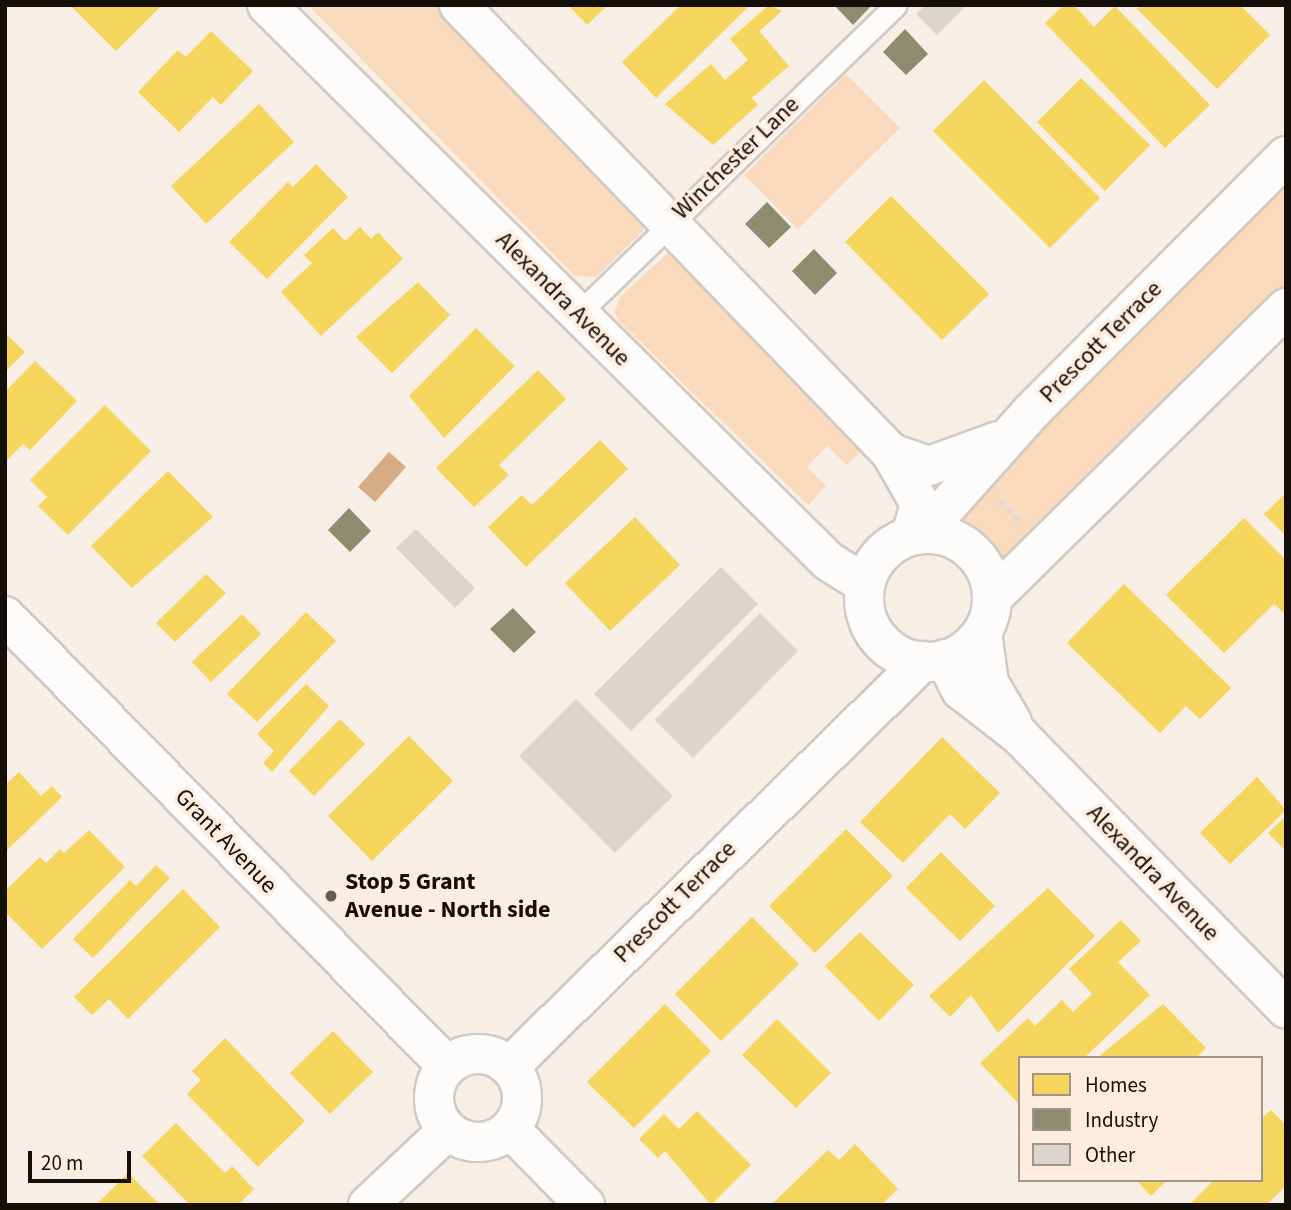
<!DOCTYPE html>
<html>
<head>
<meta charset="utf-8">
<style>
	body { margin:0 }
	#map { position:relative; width:1291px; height:1210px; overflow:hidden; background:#f7eee5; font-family:"Source Sans 3",sans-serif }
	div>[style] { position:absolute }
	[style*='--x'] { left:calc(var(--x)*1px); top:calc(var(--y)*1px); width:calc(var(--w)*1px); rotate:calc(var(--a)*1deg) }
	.green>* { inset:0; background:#f9dabc }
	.water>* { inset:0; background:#d5ac83 }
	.homes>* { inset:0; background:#f6d55c }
	.industry>* { inset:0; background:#8c8c6e }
	.building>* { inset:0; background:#dcd4ce }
	.path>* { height:4.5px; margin-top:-2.25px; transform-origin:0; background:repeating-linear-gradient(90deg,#dddad7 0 7px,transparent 0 10.5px) }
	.roads { filter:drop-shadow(2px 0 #d1cac3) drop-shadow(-2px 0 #d1cac3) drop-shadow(0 2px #d1cac3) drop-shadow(0 -2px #d1cac3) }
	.lane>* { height:21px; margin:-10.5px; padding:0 10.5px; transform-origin:10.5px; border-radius:10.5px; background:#fefcfb }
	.street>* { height:38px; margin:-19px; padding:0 19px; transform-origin:19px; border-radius:19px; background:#fefcfb }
	.street>.ring { margin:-19px; padding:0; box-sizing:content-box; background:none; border:38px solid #fefcfb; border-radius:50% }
	.dots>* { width:19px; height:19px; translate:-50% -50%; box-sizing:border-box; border:4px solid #feedde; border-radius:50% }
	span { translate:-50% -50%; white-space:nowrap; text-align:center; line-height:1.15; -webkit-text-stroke:7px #feedde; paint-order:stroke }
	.street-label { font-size:24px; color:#150f0a }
	.poi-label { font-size:24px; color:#150f0a; font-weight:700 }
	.left { translate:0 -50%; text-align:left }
	.frame { position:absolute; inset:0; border:7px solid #150f0a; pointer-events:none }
	.legend { position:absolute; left:1018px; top:1056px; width:245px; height:126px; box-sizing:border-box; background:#feedde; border:2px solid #a19489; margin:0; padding:9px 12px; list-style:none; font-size:21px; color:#150f0a }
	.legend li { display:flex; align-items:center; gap:14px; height:35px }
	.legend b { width:35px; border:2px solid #a19489 }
	.scale { position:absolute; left:28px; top:1151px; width:103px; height:32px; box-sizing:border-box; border:4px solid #150f0a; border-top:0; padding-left:9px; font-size:21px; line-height:24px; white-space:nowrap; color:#150f0a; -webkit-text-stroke:5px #feedde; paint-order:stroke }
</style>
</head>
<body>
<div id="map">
	<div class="green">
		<i style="clip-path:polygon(308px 5px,439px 5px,641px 210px,643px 231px,596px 277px,575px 276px)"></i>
		<i style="clip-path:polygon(846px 74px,900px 128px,798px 229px,744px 175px)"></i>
		<i style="clip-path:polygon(1286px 172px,1286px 286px,1007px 566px,991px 539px,959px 517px,958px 504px)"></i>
		<i style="clip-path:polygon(670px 251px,870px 442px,847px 465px,827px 446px,807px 467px,826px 486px,808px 505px,619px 321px,614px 312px,621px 296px)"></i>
	</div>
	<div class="water">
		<i style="clip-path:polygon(389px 452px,406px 467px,375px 502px,358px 487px)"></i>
	</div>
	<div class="homes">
		<i style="clip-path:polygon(70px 5px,162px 5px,116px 51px)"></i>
		<i style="clip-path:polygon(568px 5px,608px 5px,587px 25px)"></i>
		<i style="clip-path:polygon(681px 5px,750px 5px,656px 98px,622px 62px)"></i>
		<i style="clip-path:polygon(769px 5px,782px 11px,759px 31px,789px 66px,752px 98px,758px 105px,713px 145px,665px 104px,711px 64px,725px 80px,748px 60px,730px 39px)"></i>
		<i style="clip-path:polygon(1064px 5px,1074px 5px,1094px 27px,1115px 6px,1210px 105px,1165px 148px,1045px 23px)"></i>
		<i style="clip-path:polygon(1141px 5px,1240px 5px,1270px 35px,1217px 89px,1137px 9px)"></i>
		<i style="clip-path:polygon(211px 31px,253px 71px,221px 105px,213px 97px,179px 132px,138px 92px,178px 50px,186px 57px)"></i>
		<i style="clip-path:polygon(1081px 78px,1150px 145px,1105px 191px,1037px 122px)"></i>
		<i style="clip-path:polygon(984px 80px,1100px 198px,1050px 248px,933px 131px)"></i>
		<i style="clip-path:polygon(259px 104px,294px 142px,206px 224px,171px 186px)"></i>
		<i style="clip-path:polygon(316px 164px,348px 197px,267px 279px,229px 242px,288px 182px,293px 187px)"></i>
		<i style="clip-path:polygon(891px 196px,989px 294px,942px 340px,845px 242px)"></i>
		<i style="clip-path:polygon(360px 227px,371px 239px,378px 232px,403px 259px,321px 336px,281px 292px,312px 263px,304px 255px,333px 228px,345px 241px)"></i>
		<i style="clip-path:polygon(418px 282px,450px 315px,392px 373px,356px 337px)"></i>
		<i style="clip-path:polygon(476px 328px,515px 366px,444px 438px,409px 396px)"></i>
		<i style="clip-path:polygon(5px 333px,25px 352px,5px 372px)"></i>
		<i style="clip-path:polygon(35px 361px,77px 401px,30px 450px,23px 444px,7px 460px,5px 392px)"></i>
		<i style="clip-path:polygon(538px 370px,566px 399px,499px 465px,509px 475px,474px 507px,436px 468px)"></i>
		<i style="clip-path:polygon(105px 405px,151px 451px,68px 535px,38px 506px,47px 497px,30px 480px)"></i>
		<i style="clip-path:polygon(600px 440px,628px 469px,526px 567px,488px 527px,522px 495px,532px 505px)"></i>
		<i style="clip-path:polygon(168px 471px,213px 517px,132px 588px,91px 546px)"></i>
		<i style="clip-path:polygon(1286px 493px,1286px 536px,1264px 514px)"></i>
		<i style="clip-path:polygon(635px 517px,680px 565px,610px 631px,565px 583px)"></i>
		<i style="clip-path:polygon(1244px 518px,1286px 560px,1286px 615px,1274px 604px,1224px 653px,1166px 595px)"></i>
		<i style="clip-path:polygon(206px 574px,226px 593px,175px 642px,156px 623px)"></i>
		<i style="clip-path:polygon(1124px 584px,1231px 688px,1200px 719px,1186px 706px,1160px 733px,1067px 643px)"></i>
		<i style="clip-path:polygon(306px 612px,336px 641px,257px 722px,227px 694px)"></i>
		<i style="clip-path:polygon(242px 614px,261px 634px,211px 682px,192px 662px)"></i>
		<i style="clip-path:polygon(306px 684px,329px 706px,272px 772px,263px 763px,274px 751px,257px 734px)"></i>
		<i style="clip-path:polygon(340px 719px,365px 744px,314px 796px,289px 771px)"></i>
		<i style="clip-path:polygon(409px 736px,453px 781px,372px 861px,328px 816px)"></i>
		<i style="clip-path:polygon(942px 737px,1000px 793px,965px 829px,950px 814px,903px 863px,860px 822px)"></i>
		<i style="clip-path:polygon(19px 772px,41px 796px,52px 786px,62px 797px,5px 852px,5px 785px)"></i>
		<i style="clip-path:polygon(1257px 777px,1286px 810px,1230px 864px,1200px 833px)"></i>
		<i style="clip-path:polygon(1286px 816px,1286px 851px,1268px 833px)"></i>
		<i style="clip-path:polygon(846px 829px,893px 876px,815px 953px,769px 906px)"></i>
		<i style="clip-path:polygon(89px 830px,125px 867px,42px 949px,5px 912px,5px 891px,40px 857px,46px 863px,60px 849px,64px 853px)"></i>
		<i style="clip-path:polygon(941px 852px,995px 906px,960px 941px,906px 888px)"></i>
		<i style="clip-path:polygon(156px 865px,170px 878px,93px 958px,73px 939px,130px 880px,136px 886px)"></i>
		<i style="clip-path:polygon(1048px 888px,1095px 936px,998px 1033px,971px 995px,950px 1017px,929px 996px)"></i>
		<i style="clip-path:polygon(183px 889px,220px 927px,128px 1019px,109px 999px,92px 1015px,74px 997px)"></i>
		<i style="clip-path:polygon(752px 917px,799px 964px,721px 1041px,675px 994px)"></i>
		<i style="clip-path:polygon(1121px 920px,1141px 941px,1118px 962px,1150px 995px,1084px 1058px,1020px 1058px,1020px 1105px,980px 1063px,1028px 1018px,1035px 1026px,1062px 1000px,1073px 1012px,1092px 994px,1069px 969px)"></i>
		<i style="clip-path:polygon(860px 932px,914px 985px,879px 1021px,825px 966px)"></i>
		<i style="clip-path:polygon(665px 1004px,711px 1051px,634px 1128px,587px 1082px)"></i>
		<i style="clip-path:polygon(1163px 1004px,1206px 1048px,1196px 1058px,1097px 1058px)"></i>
		<i style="clip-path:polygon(777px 1019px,831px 1073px,796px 1108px,742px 1055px)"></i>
		<i style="clip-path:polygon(333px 1031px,373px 1072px,330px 1114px,290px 1073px)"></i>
		<i style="clip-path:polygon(225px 1038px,305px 1121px,258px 1167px,187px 1094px,201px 1080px,192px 1071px)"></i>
		<i style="clip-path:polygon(1271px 1110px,1286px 1125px,1286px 1186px,1266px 1205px,1189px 1205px,1214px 1180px,1261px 1180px,1261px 1119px)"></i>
		<i style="clip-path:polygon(697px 1111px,751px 1165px,711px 1205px,665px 1151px,658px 1158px,639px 1139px,664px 1114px,679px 1129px)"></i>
		<i style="clip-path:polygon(176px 1123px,225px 1173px,232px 1166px,254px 1189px,238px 1205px,190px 1205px,142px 1156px)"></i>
		<i style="clip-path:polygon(855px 1144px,898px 1189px,881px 1205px,771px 1205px,828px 1150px,839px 1160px)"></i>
		<i style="clip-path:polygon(128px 1173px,160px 1205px,96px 1205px)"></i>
		<i style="clip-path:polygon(1136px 1180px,1167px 1180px,1151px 1196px)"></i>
	</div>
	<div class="industry">
		<i style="clip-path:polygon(834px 5px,872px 5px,853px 25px)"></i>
		<i style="clip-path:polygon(905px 29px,928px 54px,906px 75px,883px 52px)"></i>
		<i style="clip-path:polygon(767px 202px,791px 227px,769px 248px,745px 224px)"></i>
		<i style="clip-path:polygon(814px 249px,837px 273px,815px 295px,792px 271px)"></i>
		<i style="clip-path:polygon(349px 508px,371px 531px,350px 552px,328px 530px)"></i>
		<i style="clip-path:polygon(513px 608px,536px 632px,514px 653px,490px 629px)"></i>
	</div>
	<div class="building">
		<i style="clip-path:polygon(925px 5px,967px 5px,937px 35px,916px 14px)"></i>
		<i style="clip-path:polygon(416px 529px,475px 588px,455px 608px,396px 548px)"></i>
		<i style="clip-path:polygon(721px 567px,758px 604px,631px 731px,594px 694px)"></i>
		<i style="clip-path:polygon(760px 613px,798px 651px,693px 758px,655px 720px)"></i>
		<i style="clip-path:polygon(576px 699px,673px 796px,615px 853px,519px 756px)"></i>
	</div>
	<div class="path">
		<i style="--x:999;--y:500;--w:30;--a:46"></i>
	</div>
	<div class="roads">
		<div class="lane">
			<i style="--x:578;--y:314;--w:443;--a:-44.2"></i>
		</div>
		<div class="street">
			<i style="--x:267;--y:5;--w:790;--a:44.74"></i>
			<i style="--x:828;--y:561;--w:44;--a:31.9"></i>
			<i style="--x:459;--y:5;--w:622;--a:46.04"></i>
			<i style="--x:891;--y:453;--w:59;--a:60.4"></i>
			<i style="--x:920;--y:504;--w:33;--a:106"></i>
			<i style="--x:891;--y:453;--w:40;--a:18.9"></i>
			<i style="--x:929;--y:466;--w:73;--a:-19.9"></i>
			<i style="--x:922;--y:534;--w:165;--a:-48.2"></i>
			<i style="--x:1032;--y:411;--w:360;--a:-45.1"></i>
			<i class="ring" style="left:864px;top:534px;width:90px;height:90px"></i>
			<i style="--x:992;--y:598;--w:413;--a:-44.6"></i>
			<i style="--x:5;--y:616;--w:631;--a:45.51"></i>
			<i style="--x:982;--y:633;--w:50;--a:82"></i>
			<i style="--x:989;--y:683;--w:45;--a:59.5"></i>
			<i style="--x:945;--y:659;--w:35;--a:63"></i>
			<i style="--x:961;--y:690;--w:75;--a:37.9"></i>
			<i style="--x:1020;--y:736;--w:381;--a:45.7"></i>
			<i class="ring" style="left:434px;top:1054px;width:50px;height:50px"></i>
			<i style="--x:511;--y:1065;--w:577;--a:-44.44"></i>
			<i style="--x:510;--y:1129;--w:107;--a:45.4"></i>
			<i style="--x:368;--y:1205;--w:108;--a:-43.1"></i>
		</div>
	</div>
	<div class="dots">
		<i style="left:331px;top:896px;background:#645d57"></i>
	</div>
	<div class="street-label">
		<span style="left:736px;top:158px;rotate:-44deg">Winchester Lane</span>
		<span style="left:563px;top:299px;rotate:45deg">Alexandra Avenue</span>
		<span style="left:1101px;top:342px;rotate:-45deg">Prescott Terrace</span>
		<span style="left:226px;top:841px;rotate:46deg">Grant Avenue</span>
		<span style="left:1153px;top:873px;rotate:46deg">Alexandra Avenue</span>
		<span style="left:675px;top:902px;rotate:-45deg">Prescott Terrace</span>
	</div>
	<div class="poi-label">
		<span class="left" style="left:345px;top:896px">Stop 5 Grant<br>Avenue - North side</span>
	</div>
	<div class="frame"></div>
	<ul class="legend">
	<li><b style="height:19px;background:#f6d55c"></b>Homes</li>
	<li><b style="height:19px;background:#8c8c6e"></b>Industry</li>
	<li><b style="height:19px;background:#dcd4ce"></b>Other</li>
	</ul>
	<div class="scale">20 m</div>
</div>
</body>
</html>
